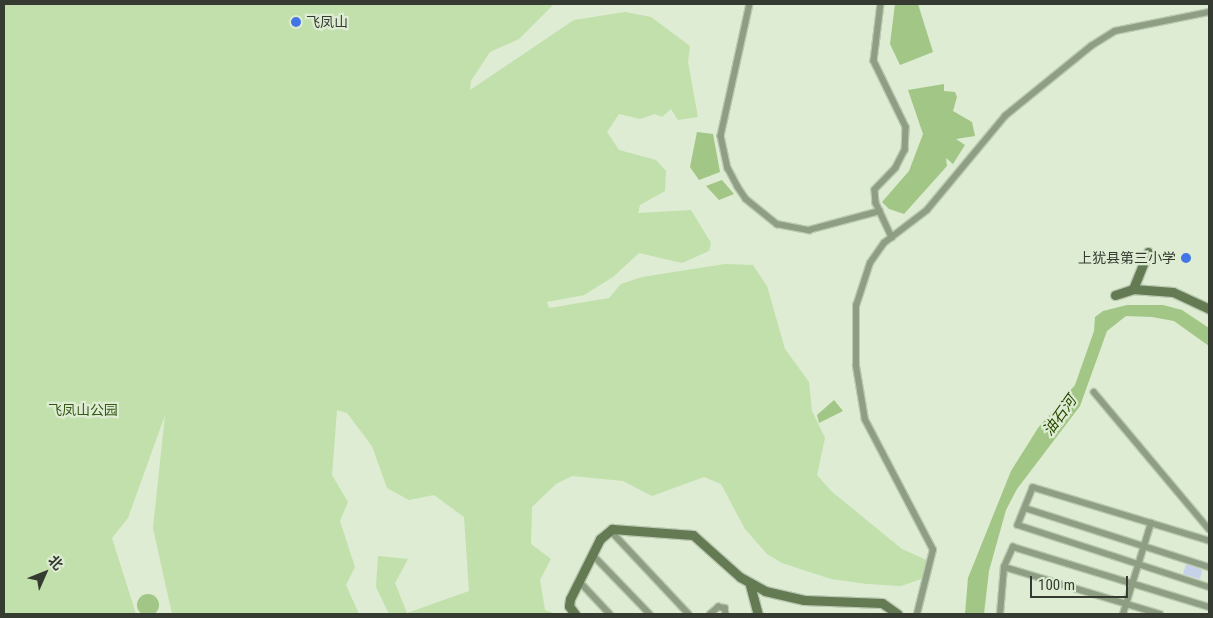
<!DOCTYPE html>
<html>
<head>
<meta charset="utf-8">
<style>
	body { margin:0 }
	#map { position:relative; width:1213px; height:618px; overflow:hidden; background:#ddecd2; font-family:"Roboto Condensed","Noto Sans SC",sans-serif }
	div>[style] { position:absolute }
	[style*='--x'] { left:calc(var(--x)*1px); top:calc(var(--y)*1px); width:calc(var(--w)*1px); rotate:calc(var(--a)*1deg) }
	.green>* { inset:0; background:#c1e0ab }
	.water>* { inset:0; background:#a1c685 }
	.round { border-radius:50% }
	.building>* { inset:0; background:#c5d2ea }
	.roads { filter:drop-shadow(1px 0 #bbc9b2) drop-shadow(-1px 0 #bbc9b2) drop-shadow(0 1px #bbc9b2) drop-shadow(0 -1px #bbc9b2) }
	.street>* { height:5.5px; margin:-2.75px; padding:0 2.75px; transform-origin:2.75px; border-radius:2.75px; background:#8d9e82 }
	.secondary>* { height:9px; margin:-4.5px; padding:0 4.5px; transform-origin:4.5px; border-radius:4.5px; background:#637a52 }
	.dots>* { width:14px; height:14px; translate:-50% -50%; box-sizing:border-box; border:2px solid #ddecd2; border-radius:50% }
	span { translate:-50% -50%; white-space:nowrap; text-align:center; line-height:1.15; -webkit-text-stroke:4.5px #ddecd2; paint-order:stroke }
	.poi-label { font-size:14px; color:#353b31 }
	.left { translate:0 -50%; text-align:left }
	.right { translate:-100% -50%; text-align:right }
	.park-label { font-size:14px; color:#375916 }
	.water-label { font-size:15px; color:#284900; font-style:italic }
	.frame { position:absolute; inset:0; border:5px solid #353b31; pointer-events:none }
	.north { position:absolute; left:20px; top:548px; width:50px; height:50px; -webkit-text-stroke:4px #ddecd2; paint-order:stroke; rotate:46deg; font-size:14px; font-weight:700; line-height:20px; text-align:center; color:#353b31 }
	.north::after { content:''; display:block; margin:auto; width:18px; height:22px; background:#353b31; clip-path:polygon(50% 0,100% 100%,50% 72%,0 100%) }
	.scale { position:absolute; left:1030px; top:576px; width:98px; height:22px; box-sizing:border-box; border:2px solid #353b31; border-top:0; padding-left:6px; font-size:15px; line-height:18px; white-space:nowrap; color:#353b31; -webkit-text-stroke:4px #ddecd2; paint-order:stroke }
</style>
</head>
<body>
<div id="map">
	<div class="green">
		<i style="clip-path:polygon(4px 4px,554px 4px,519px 39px,490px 52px,471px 81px,470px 90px,574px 20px,625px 12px,651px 17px,690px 46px,688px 62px,698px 117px,678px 120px,671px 109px,662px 117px,655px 114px,640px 119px,619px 114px,607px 132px,619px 150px,656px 160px,666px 171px,665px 191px,640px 205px,638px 213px,691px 210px,711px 243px,709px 251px,682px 263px,639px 253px,613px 277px,584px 295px,547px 302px,549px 308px,609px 298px,621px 284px,642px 277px,725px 264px,753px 265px,767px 286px,785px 349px,809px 382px,812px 411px,825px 438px,817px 475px,831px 491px,902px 549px,931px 562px,930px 576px,901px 586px,867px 584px,831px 579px,782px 563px,767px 554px,745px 529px,721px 484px,704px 477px,652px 496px,623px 481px,572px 476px,556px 484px,532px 507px,531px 544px,551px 559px,540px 580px,545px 610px,556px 614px,389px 614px,376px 587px,378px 556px,408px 559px,395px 583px,407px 613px,469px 591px,464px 517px,434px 495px,409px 500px,387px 488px,372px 446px,347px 413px,337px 410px,332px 475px,348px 502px,340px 521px,355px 567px,346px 585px,359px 614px,172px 614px,153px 528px,165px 415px,128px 518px,112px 538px,136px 614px,4px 614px)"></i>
	</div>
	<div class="water">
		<i style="clip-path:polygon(895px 4px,918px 4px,933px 52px,900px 65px,890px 44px)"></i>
		<i style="clip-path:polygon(944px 84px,944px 91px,955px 92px,957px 97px,953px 111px,972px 122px,975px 136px,956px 139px,965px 145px,953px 164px,946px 158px,947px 166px,904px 214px,889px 209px,882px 202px,909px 171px,923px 134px,908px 90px)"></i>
		<i style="clip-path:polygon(697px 132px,713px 134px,720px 172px,699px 180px,690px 167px)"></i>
		<i style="clip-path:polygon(722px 180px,734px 194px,719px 200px,706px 186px)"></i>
		<i style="clip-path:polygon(1127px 305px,1163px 305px,1182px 310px,1209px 328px,1209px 346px,1174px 321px,1152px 317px,1126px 316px,1107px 331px,1080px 406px,1017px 489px,1006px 510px,989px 571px,984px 614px,965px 614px,968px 578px,1011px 471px,1038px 428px,1075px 385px,1094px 331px,1095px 317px,1103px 311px)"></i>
		<i style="clip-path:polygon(834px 400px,843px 411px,819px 423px,817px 415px)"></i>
		<i class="round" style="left:137px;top:594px;width:22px;height:22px"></i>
	</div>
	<div class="building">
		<i style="clip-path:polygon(1186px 564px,1202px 570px,1200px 579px,1183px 574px)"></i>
	</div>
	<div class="roads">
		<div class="street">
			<i style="--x:750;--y:4;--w:135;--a:102.4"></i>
			<i style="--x:721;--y:136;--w:33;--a:78"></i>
			<i style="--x:728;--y:168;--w:21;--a:62"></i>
			<i style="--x:738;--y:187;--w:14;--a:56"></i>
			<i style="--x:746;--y:199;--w:40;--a:39"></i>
			<i style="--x:777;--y:224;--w:33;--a:11"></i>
			<i style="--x:809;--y:230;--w:73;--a:-15"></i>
			<i style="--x:881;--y:4;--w:57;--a:97"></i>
			<i style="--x:874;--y:61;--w:73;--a:64.1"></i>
			<i style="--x:906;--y:127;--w:23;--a:92"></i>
			<i style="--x:905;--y:150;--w:20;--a:117"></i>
			<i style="--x:896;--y:168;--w:30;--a:134"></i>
			<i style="--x:875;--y:190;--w:13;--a:86"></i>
			<i style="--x:876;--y:203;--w:38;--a:65"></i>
			<i style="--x:1094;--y:392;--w:179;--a:50"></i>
			<i style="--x:1025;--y:508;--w:193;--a:17.8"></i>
			<i style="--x:610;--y:530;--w:115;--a:46.8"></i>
			<i style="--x:1209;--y:541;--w:184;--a:-163.2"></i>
			<i style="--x:1033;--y:488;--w:40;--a:112"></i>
			<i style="--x:1018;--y:525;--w:201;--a:18"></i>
			<i style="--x:593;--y:555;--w:82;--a:46"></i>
			<i style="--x:1004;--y:567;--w:163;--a:16.8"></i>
			<i style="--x:580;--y:582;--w:44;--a:46.8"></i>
			<i style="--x:710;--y:614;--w:11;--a:-41"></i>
			<i style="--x:718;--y:607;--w:7;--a:8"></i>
			<i style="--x:725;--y:608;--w:6;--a:81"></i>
			<i style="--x:917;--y:614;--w:66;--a:-76"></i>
			<i style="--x:933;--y:550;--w:147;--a:-117.6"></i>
			<i style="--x:865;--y:420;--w:55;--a:-99.5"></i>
			<i style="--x:856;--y:366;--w:60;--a:-90"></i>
			<i style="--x:856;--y:306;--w:45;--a:-72"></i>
			<i style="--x:870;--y:263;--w:24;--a:-55"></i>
			<i style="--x:884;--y:243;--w:54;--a:-37.5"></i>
			<i style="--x:927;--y:210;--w:122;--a:-50.3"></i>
			<i style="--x:1005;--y:116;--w:111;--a:-39.1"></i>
			<i style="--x:1091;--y:46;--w:28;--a:-32"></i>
			<i style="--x:1115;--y:31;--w:96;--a:-11.4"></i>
			<i style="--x:1000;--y:614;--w:47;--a:-85.1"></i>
			<i style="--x:1004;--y:567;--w:22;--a:-66"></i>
			<i style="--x:1013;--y:547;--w:205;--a:17"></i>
			<i style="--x:1123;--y:614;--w:95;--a:-72.9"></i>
		</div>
		<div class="secondary">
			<i style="--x:1133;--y:289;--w:40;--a:-68"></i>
			<i style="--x:1115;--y:295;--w:19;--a:-18"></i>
			<i style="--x:1133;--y:289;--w:40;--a:4.3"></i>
			<i style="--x:1173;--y:292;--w:40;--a:25"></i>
			<i style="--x:750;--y:585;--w:30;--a:75"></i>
			<i style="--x:575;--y:614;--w:10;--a:-127"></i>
			<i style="--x:569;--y:606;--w:7;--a:-82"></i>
			<i style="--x:570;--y:599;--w:67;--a:-63.4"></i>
			<i style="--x:600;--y:539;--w:16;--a:-40"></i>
			<i style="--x:612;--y:529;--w:81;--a:4.2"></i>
			<i style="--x:693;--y:535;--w:63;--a:41.8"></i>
			<i style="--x:740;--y:577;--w:29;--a:29"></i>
			<i style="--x:765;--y:591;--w:40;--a:13"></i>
			<i style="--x:804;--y:600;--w:78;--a:2.2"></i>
			<i style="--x:882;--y:603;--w:19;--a:35"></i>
		</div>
	</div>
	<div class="dots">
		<i style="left:296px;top:22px;background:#4275e6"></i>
		<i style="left:1186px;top:258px;background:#4275e6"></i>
	</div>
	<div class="poi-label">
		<span class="left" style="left:306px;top:22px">飞凤山</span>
		<span class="right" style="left:1176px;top:258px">上犹县第三小学</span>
	</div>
	<div class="park-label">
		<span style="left:83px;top:410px">飞凤山公园</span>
	</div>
	<div class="water-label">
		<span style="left:1060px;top:416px;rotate:-54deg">油石河</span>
	</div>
	<div class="frame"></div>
	<div class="north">北</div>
	<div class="scale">100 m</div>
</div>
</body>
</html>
